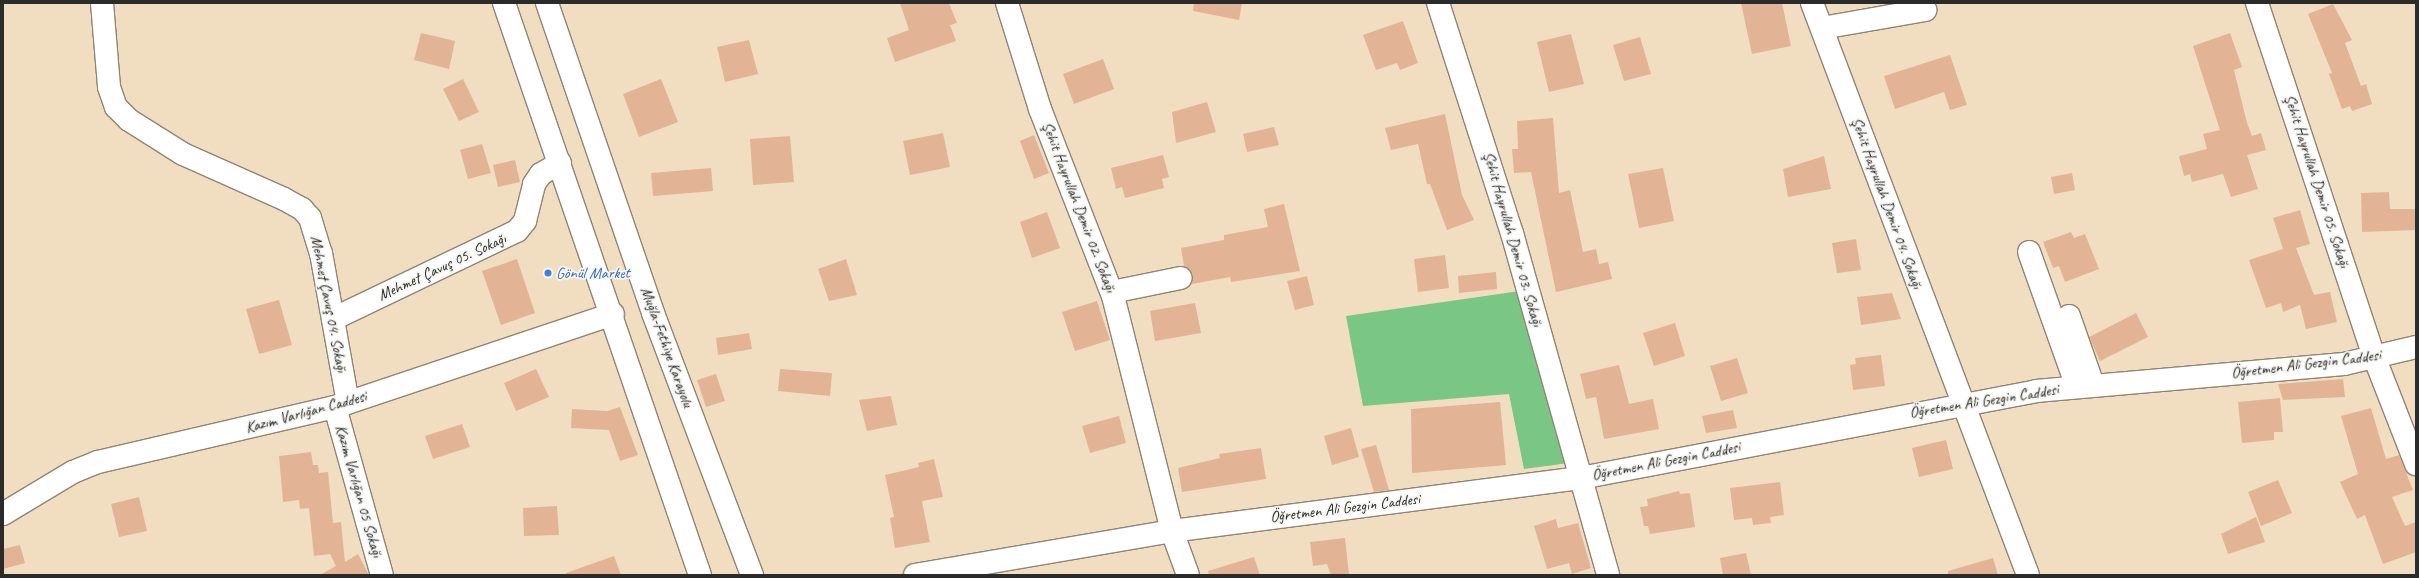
<!DOCTYPE html>
<html>
<head>
<meta charset="utf-8">
<style>
	body { margin:0 }
	#map { position:relative; width:2419px; height:578px; overflow:hidden; background:#f1dec0; font-family:Caveat,sans-serif }
	div>[style] { position:absolute }
	[style*='--x'] { left:calc(var(--x)*1px); top:calc(var(--y)*1px); width:calc(var(--w)*1px); rotate:calc(var(--a)*1deg) }
	.green>* { inset:0; background:#7ac685 }
	.building>* { inset:0; background:#e2b495 }
	.roads { filter:drop-shadow(1px 0 #8e8476) drop-shadow(-1px 0 #8e8476) drop-shadow(0 1px #8e8476) drop-shadow(0 -1px #8e8476) }
	.minor>* { height:22px; margin:-11px; padding:0 11px; transform-origin:11px; border-radius:11px; background:#fff }
	.highway>* { height:22px; margin:-11px; padding:0 11px; transform-origin:11px; border-radius:11px; background:#fff }
	.dots>* { width:11px; height:11px; translate:-50% -50%; box-sizing:border-box; border:2px solid #f6f6f2; border-radius:50% }
	span { translate:-50% -50%; white-space:nowrap; text-align:center; line-height:1.15; -webkit-text-stroke:3.5px #f6f6f2; paint-order:stroke }
	.street-label { font-size:16px; color:#2b2b2b }
	.shop-label { font-size:16px; color:#366cbe }
	.left { translate:0 -50%; text-align:left }
	.frame { position:absolute; inset:0; border:4px solid #2b2b2b; pointer-events:none }
</style>
</head>
<body>
<div id="map">
	<div class="green">
		<i style="clip-path:polygon(1520px 291px,1569px 463px,1524px 469px,1509px 394px,1363px 406px,1346px 316px)"></i>
	</div>
	<div class="building">
		<i style="clip-path:polygon(900px 3px,949px 3px,957px 23px,950px 25px,956px 41px,895px 62px,887px 38px,909px 30px)"></i>
		<i style="clip-path:polygon(1194px 3px,1242px 3px,1239px 20px,1193px 11px)"></i>
		<i style="clip-path:polygon(1741px 3px,1782px 3px,1791px 46px,1752px 54px)"></i>
		<i style="clip-path:polygon(2333px 4px,2352px 40px,2345px 43px,2361px 86px,2366px 84px,2372px 104px,2352px 111px,2350px 106px,2342px 109px,2329px 74px,2332px 73px,2308px 14px)"></i>
		<i style="clip-path:polygon(1403px 21px,1418px 63px,1400px 70px,1397px 63px,1376px 70px,1363px 35px)"></i>
		<i style="clip-path:polygon(421px 33px,455px 41px,449px 69px,414px 60px)"></i>
		<i style="clip-path:polygon(2230px 33px,2242px 67px,2234px 70px,2247px 123px,2252px 136px,2261px 133px,2266px 150px,2247px 155px,2258px 189px,2231px 197px,2223px 174px,2192px 182px,2190px 174px,2184px 176px,2179px 156px,2207px 149px,2203px 134px,2220px 130px,2193px 46px)"></i>
		<i style="clip-path:polygon(1571px 34px,1584px 84px,1549px 92px,1537px 42px)"></i>
		<i style="clip-path:polygon(1640px 37px,1651px 74px,1624px 81px,1613px 45px)"></i>
		<i style="clip-path:polygon(749px 40px,758px 74px,725px 82px,717px 47px)"></i>
		<i style="clip-path:polygon(1950px 55px,1967px 105px,1950px 110px,1944px 92px,1895px 109px,1884px 76px)"></i>
		<i style="clip-path:polygon(1103px 59px,1114px 89px,1074px 104px,1063px 74px)"></i>
		<i style="clip-path:polygon(463px 79px,479px 112px,459px 121px,443px 89px)"></i>
		<i style="clip-path:polygon(661px 79px,678px 122px,639px 137px,623px 94px)"></i>
		<i style="clip-path:polygon(1207px 102px,1216px 132px,1176px 143px,1172px 112px)"></i>
		<i style="clip-path:polygon(1445px 114px,1462px 195px,1474px 220px,1447px 230px,1430px 184px,1427px 184px,1418px 144px,1391px 150px,1385px 128px)"></i>
		<i style="clip-path:polygon(1553px 118px,1559px 193px,1570px 190px,1583px 252px,1596px 249px,1599px 264px,1608px 262px,1612px 279px,1556px 292px,1531px 172px,1514px 173px,1512px 149px,1518px 149px,1517px 121px)"></i>
		<i style="clip-path:polygon(1274px 127px,1279px 145px,1247px 152px,1243px 134px)"></i>
		<i style="clip-path:polygon(943px 133px,950px 167px,910px 175px,903px 141px)"></i>
		<i style="clip-path:polygon(1034px 135px,1049px 173px,1034px 179px,1020px 141px)"></i>
		<i style="clip-path:polygon(790px 136px,794px 182px,753px 185px,750px 139px)"></i>
		<i style="clip-path:polygon(482px 144px,491px 173px,468px 179px,460px 150px)"></i>
		<i style="clip-path:polygon(1163px 155px,1169px 177px,1162px 179px,1164px 188px,1125px 198px,1122px 187px,1116px 189px,1111px 168px)"></i>
		<i style="clip-path:polygon(1824px 156px,1831px 189px,1788px 197px,1783px 169px)"></i>
		<i style="clip-path:polygon(515px 160px,520px 182px,498px 187px,493px 165px)"></i>
		<i style="clip-path:polygon(711px 168px,713px 191px,653px 196px,651px 173px)"></i>
		<i style="clip-path:polygon(1663px 168px,1674px 221px,1639px 228px,1628px 174px)"></i>
		<i style="clip-path:polygon(2072px 173px,2075px 190px,2054px 194px,2051px 177px)"></i>
		<i style="clip-path:polygon(2389px 192px,2390px 209px,2416px 209px,2416px 230px,2362px 232px,2361px 193px)"></i>
		<i style="clip-path:polygon(1284px 204px,1300px 271px,1231px 282px,1230px 277px,1192px 284px,1193px 275px,1184px 266px,1181px 248px,1224px 240px,1224px 235px,1268px 227px,1264px 209px)"></i>
		<i style="clip-path:polygon(2300px 210px,2310px 244px,2296px 248px,2314px 295px,2330px 292px,2337px 322px,2306px 329px,2300px 305px,2283px 312px,2281px 303px,2266px 308px,2249px 260px,2283px 249px,2273px 218px)"></i>
		<i style="clip-path:polygon(1047px 212px,1060px 248px,1032px 258px,1020px 222px)"></i>
		<i style="clip-path:polygon(2071px 232px,2074px 238px,2085px 234px,2099px 269px,2065px 282px,2059px 266px,2053px 268px,2043px 242px)"></i>
		<i style="clip-path:polygon(1856px 239px,1861px 270px,1837px 273px,1832px 243px)"></i>
		<i style="clip-path:polygon(1445px 255px,1449px 288px,1418px 292px,1414px 259px)"></i>
		<i style="clip-path:polygon(517px 259px,535px 313px,501px 325px,482px 271px)"></i>
		<i style="clip-path:polygon(846px 259px,857px 295px,829px 301px,818px 269px)"></i>
		<i style="clip-path:polygon(1496px 272px,1497px 289px,1459px 293px,1458px 276px)"></i>
		<i style="clip-path:polygon(1307px 276px,1314px 305px,1295px 310px,1287px 281px)"></i>
		<i style="clip-path:polygon(1892px 293px,1901px 319px,1861px 325px,1857px 297px)"></i>
		<i style="clip-path:polygon(279px 300px,292px 345px,259px 354px,246px 309px)"></i>
		<i style="clip-path:polygon(1097px 301px,1110px 340px,1075px 351px,1062px 312px)"></i>
		<i style="clip-path:polygon(1195px 303px,1201px 333px,1155px 341px,1150px 311px)"></i>
		<i style="clip-path:polygon(2136px 313px,2148px 337px,2100px 361px,2089px 337px)"></i>
		<i style="clip-path:polygon(1675px 323px,1685px 356px,1654px 366px,1643px 333px)"></i>
		<i style="clip-path:polygon(749px 333px,752px 349px,718px 355px,716px 338px)"></i>
		<i style="clip-path:polygon(1881px 355px,1885px 386px,1853px 390px,1850px 365px,1856px 364px,1855px 358px)"></i>
		<i style="clip-path:polygon(1737px 358px,1748px 393px,1721px 401px,1710px 366px)"></i>
		<i style="clip-path:polygon(1619px 365px,1629px 404px,1653px 399px,1659px 429px,1604px 439px,1596px 397px,1586px 399px,1580px 374px)"></i>
		<i style="clip-path:polygon(536px 369px,549px 397px,516px 411px,504px 383px)"></i>
		<i style="clip-path:polygon(780px 369px,832px 373px,830px 396px,778px 391px)"></i>
		<i style="clip-path:polygon(716px 374px,725px 401px,706px 407px,697px 380px)"></i>
		<i style="clip-path:polygon(2343px 379px,2345px 397px,2283px 400px,2278px 384px)"></i>
		<i style="clip-path:polygon(891px 396px,897px 425px,867px 431px,859px 400px)"></i>
		<i style="clip-path:polygon(2280px 398px,2283px 432px,2274px 432px,2274px 440px,2242px 443px,2238px 402px)"></i>
		<i style="clip-path:polygon(1500px 402px,1506px 465px,1412px 473px,1411px 409px)"></i>
		<i style="clip-path:polygon(620px 407px,638px 455px,620px 461px,609px 430px,571px 428px,572px 409px,607px 411px)"></i>
		<i style="clip-path:polygon(2371px 408px,2386px 459px,2399px 455px,2413px 490px,2392px 497px,2405px 526px,2416px 522px,2416px 552px,2383px 564px,2365px 515px,2357px 519px,2340px 482px,2358px 474px,2341px 416px)"></i>
		<i style="clip-path:polygon(1733px 410px,1737px 428px,1706px 433px,1702px 416px)"></i>
		<i style="clip-path:polygon(1119px 416px,1126px 443px,1090px 453px,1082px 426px)"></i>
		<i style="clip-path:polygon(462px 424px,470px 447px,433px 459px,425px 436px)"></i>
		<i style="clip-path:polygon(1351px 428px,1359px 457px,1332px 465px,1324px 436px)"></i>
		<i style="clip-path:polygon(1946px 440px,1953px 469px,1919px 477px,1912px 448px)"></i>
		<i style="clip-path:polygon(1376px 445px,1389px 490px,1374px 492px,1361px 449px)"></i>
		<i style="clip-path:polygon(1261px 448px,1266px 479px,1182px 492px,1178px 468px,1220px 458px,1219px 454px)"></i>
		<i style="clip-path:polygon(311px 452px,313px 465px,318px 465px,319px 473px,328px 472px,333px 523px,341px 522px,345px 562px,358px 554px,369px 575px,320px 575px,336px 566px,330px 554px,314px 556px,309px 508px,300px 509px,299px 500px,283px 502px,279px 456px)"></i>
		<i style="clip-path:polygon(934px 459px,943px 497px,922px 501px,930px 542px,895px 548px,890px 518px,894px 517px,885px 475px,919px 467px,918px 463px)"></i>
		<i style="clip-path:polygon(2278px 480px,2292px 513px,2261px 526px,2248px 492px)"></i>
		<i style="clip-path:polygon(1780px 482px,1784px 515px,1770px 517px,1771px 523px,1753px 525px,1752px 518px,1734px 520px,1730px 488px)"></i>
		<i style="clip-path:polygon(1679px 491px,1680px 494px,1690px 493px,1695px 527px,1650px 534px,1648px 526px,1644px 526px,1640px 507px,1648px 506px,1647px 499px)"></i>
		<i style="clip-path:polygon(139px 497px,147px 531px,119px 537px,111px 504px)"></i>
		<i style="clip-path:polygon(557px 506px,559px 535px,524px 536px,523px 508px)"></i>
		<i style="clip-path:polygon(2256px 517px,2265px 542px,2228px 554px,2221px 534px)"></i>
		<i style="clip-path:polygon(1556px 519px,1558px 528px,1578px 523px,1591px 568px,1572px 574px,1569px 563px,1547px 569px,1534px 526px)"></i>
		<i style="clip-path:polygon(1345px 538px,1349px 575px,1331px 575px,1327px 564px,1313px 566px,1310px 542px)"></i>
		<i style="clip-path:polygon(20px 545px,25px 563px,3px 569px,3px 549px)"></i>
		<i style="clip-path:polygon(1746px 553px,1751px 575px,1723px 575px,1720px 558px)"></i>
		<i style="clip-path:polygon(614px 556px,621px 575px,566px 575px,566px 573px)"></i>
		<i style="clip-path:polygon(1254px 557px,1260px 575px,1209px 575px,1208px 571px)"></i>
		<i style="clip-path:polygon(1993px 558px,1998px 575px,1948px 575px,1948px 571px)"></i>
	</div>
	<div class="roads">
		<div class="minor">
			<i style="--x:102;--y:3;--w:84;--a:85.2"></i>
			<i style="--x:109;--y:87;--w:21;--a:71"></i>
			<i style="--x:116;--y:107;--w:18;--a:45"></i>
			<i style="--x:129;--y:120;--w:64;--a:32.2"></i>
			<i style="--x:183;--y:154;--w:111;--a:24"></i>
			<i style="--x:284;--y:199;--w:21;--a:29"></i>
			<i style="--x:302;--y:209;--w:12;--a:48"></i>
			<i style="--x:310;--y:218;--w:37;--a:73"></i>
			<i style="--x:321;--y:253;--w:152;--a:79.8"></i>
			<i style="--x:1007;--y:3;--w:111;--a:72.7"></i>
			<i style="--x:1040;--y:109;--w:201;--a:68.7"></i>
			<i style="--x:1113;--y:296;--w:242;--a:75.9"></i>
			<i style="--x:1172;--y:531;--w:47;--a:70"></i>
			<i style="--x:1438;--y:3;--w:242;--a:72.2"></i>
			<i style="--x:1512;--y:233;--w:355;--a:74.3"></i>
			<i style="--x:1812;--y:3;--w:611;--a:69.31"></i>
			<i style="--x:2257;--y:3;--w:375;--a:71.7"></i>
			<i style="--x:2375;--y:359;--w:113;--a:68.7"></i>
			<i style="--x:1822;--y:28;--w:105;--a:-9.9"></i>
			<i style="--x:2029;--y:252;--w:143;--a:70.4"></i>
			<i style="--x:1112;--y:292;--w:70;--a:-11.5"></i>
			<i style="--x:2069;--y:316;--w:73;--a:70.8"></i>
			<i style="--x:333;--y:319;--w:204;--a:-25.6"></i>
			<i style="--x:517;--y:231;--w:13;--a:-51"></i>
			<i style="--x:525;--y:221;--w:38;--a:-76"></i>
			<i style="--x:534;--y:184;--w:12;--a:-55"></i>
			<i style="--x:541;--y:174;--w:22;--a:-30"></i>
			<i style="--x:335;--y:407;--w:174;--a:74.4"></i>
			<i style="--x:3;--y:514;--w:82;--a:-31"></i>
			<i style="--x:73;--y:472;--w:27;--a:-22"></i>
			<i style="--x:98;--y:462;--w:243;--a:-13.1"></i>
			<i style="--x:335;--y:407;--w:293;--a:-18.5"></i>
			<i style="--x:915;--y:575;--w:261;--a:-9.7"></i>
			<i style="--x:1172;--y:531;--w:412;--a:-7.4"></i>
			<i style="--x:1581;--y:478;--w:463;--a:-10.8"></i>
			<i style="--x:2036;--y:391;--w:309;--a:-5"></i>
			<i style="--x:2344;--y:364;--w:74;--a:-13.3"></i>
		</div>
		<div class="highway">
			<i style="--x:504;--y:3;--w:605;--a:71.09"></i>
			<i style="--x:547;--y:3;--w:328;--a:71.1"></i>
			<i style="--x:653;--y:313;--w:280;--a:69.3"></i>
		</div>
	</div>
	<div class="dots">
		<i style="left:548px;top:273px;background:#3f7fe0"></i>
	</div>
	<div class="street-label">
		<span style="left:2317px;top:181px;rotate:72deg">Şehit Hayrullah Demir 05. Sokağı</span>
		<span style="left:1887px;top:203px;rotate:70deg">Şehit Hayrullah Demir 04. Sokağı</span>
		<span style="left:1079px;top:207px;rotate:69deg">Şehit Hayrullah Demir 02. Sokağı</span>
		<span style="left:1513px;top:239px;rotate:74deg">Şehit Hayrullah Demir 03. Sokağı</span>
		<span style="left:442px;top:267px;rotate:-25deg">Mehmet Çavuş 05. Sokağı</span>
		<span style="left:329px;top:304px;rotate:79deg">Mehmet Çavuş 04. Sokağı</span>
		<span style="left:667px;top:347px;rotate:70deg">Muğla-Fethiye Karayolu</span>
		<span style="left:2306px;top:364px;rotate:-7deg">Öğretmen Ali Gezgin Caddesi</span>
		<span style="left:1984px;top:401px;rotate:-9deg">Öğretmen Ali Gezgin Caddesi</span>
		<span style="left:306px;top:412px;rotate:-15deg">Kazım Varlığan Caddesi</span>
		<span style="left:1666px;top:461px;rotate:-11deg">Öğretmen Ali Gezgin Caddesi</span>
		<span style="left:359px;top:491px;rotate:74deg">Kazım Varlığan 05 Sokağı</span>
		<span style="left:1345px;top:508px;rotate:-7deg">Öğretmen Ali Gezgin Caddesi</span>
	</div>
	<div class="shop-label">
		<span class="left" style="left:556px;top:273px">Gönül Market</span>
	</div>
	<div class="frame"></div>
</div>
</body>
</html>
